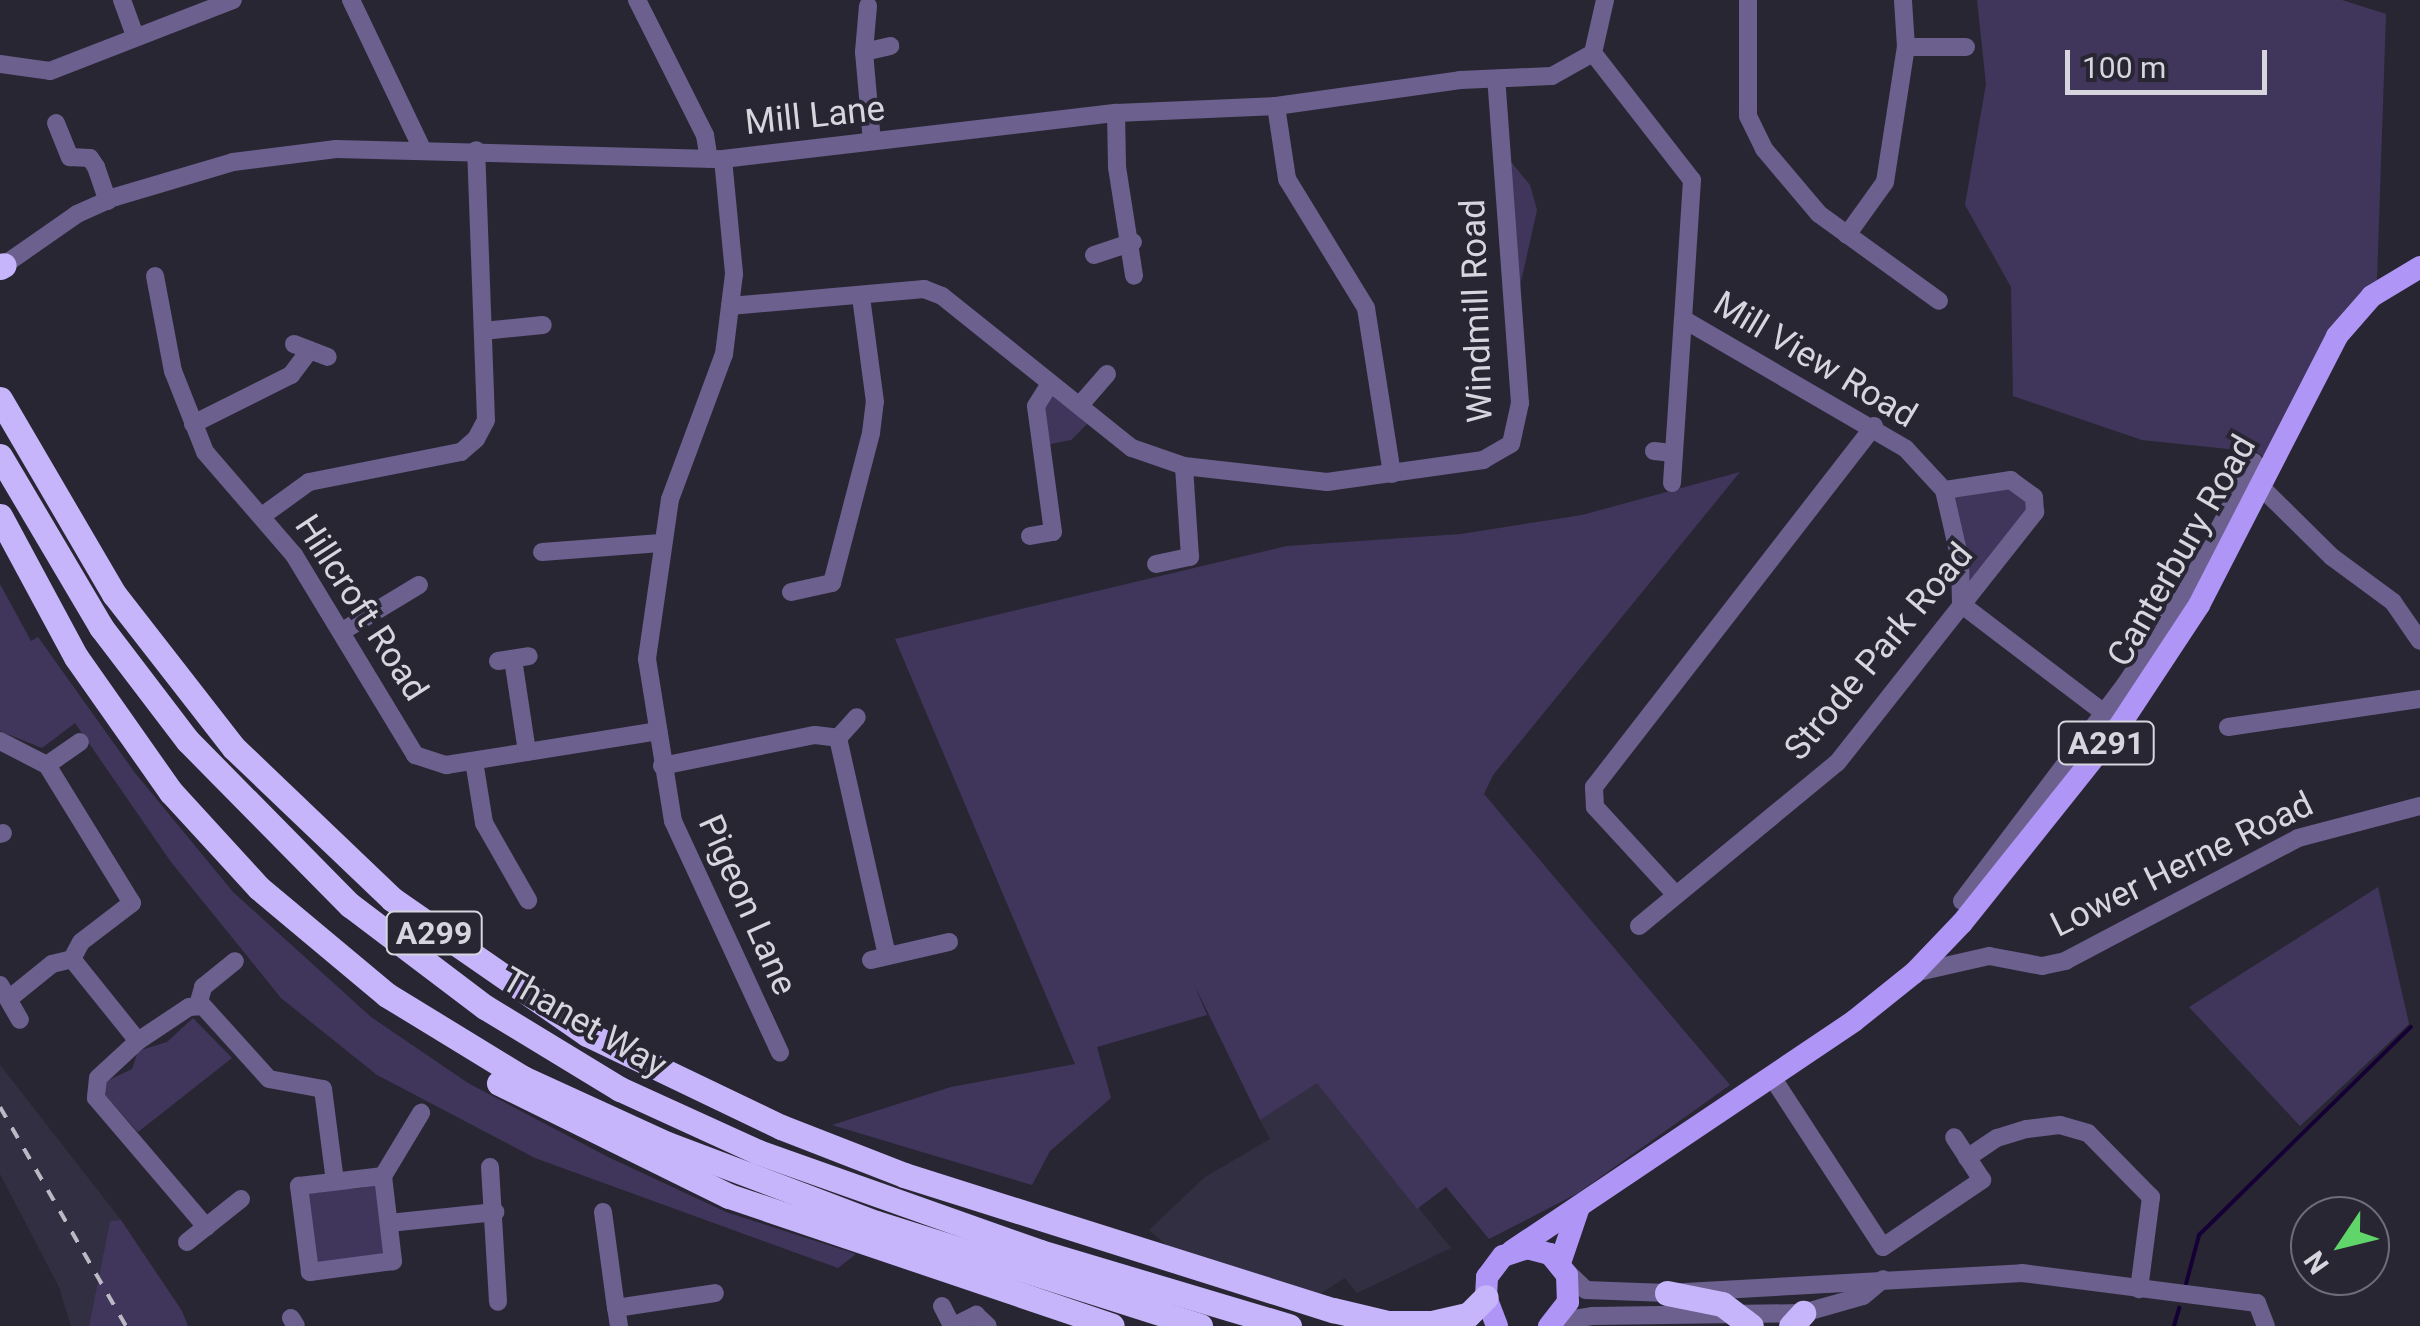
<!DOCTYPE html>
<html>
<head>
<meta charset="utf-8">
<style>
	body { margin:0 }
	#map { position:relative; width:2420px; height:1326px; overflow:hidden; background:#292633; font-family:Roboto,sans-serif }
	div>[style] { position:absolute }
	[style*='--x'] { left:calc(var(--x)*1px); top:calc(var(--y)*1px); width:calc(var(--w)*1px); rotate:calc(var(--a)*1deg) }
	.built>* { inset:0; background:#332f42 }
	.green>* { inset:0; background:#40365c }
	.stream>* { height:4px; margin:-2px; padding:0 2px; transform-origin:2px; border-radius:2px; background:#150035 }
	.minor>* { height:18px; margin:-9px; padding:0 9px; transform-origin:9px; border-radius:9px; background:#6b608e }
	.major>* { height:22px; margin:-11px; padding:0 11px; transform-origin:11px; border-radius:11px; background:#af95f6 }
	.highway>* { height:25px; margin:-12.5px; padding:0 12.5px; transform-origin:12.5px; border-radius:12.5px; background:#c6b5fa }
	.rail>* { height:4px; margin-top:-2px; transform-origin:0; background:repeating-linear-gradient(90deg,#bbb9c3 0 12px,transparent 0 24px) }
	span { translate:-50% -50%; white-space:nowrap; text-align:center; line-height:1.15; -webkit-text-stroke:8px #292633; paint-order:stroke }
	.shield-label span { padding:2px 8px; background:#292633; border:2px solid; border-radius:8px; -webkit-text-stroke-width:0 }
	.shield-label { font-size:32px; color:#d7d5de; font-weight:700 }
	.street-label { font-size:35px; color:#d7d5de }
	.north { position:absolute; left:2290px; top:1196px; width:100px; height:100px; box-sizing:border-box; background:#292633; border:2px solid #6f6c77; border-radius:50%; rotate:235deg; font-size:28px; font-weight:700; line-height:40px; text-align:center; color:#d7d5de }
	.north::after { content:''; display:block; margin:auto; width:35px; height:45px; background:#60d56a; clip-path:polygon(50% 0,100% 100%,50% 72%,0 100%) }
	.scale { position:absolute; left:2065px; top:50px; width:202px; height:45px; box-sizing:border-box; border:5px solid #d7d5de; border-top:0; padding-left:12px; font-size:30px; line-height:35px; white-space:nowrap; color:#d7d5de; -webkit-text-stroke:8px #292633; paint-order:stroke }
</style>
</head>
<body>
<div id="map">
	<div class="built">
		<i style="clip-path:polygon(0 1065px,121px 1220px,110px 1221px,89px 1326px,71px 1326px,59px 1287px,0 1174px)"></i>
		<i style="clip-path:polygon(1317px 1082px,1451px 1248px,1357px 1293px,1345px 1278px,1315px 1297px,1173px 1251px,1149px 1230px,1205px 1177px,1270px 1139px,1260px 1120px)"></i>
	</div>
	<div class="green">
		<i style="clip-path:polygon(1977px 0,2342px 0,2386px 14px,2377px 281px,2274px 464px,2257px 452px,2142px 440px,2013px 396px,2011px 287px,1965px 205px,1986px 84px)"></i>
		<i style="clip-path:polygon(1502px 151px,1530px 185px,1537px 210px,1514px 313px)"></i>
		<i style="clip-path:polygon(1050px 384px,1094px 417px,1071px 440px,1041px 446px,1036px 406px)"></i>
		<i style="clip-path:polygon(1740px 472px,1493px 775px,1484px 794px,1730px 1085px,1578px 1193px,1489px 1239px,1446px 1187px,1417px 1209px,1317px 1083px,1260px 1120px,1194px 984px,1207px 1015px,1097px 1047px,1111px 1098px,1050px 1151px,1032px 1185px,832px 1125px,951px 1087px,1075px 1064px,895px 639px,1287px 546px,1461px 534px,1582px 515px)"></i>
		<i style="clip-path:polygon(2011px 480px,2035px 512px,1961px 604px,1944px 490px)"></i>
		<i style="clip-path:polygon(0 584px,31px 641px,38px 637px,135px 773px,233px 892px,371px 1017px,468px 1083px,608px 1157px,726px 1212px,856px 1254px,838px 1268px,535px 1158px,377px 1075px,281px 998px,171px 862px,75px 723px,42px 748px,0 731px)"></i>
		<i style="clip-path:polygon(2378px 887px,2409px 1024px,2300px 1126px,2189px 1007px)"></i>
		<i style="clip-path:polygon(193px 1018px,232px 1058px,138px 1132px,106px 1096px,105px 1082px,132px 1069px,138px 1051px,167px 1042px)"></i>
		<i style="clip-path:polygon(383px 1176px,392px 1261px,310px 1272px,299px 1186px,311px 1184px,319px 1193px,343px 1181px,349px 1189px,363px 1188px,369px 1177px)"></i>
		<i style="clip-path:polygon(121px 1220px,182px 1311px,188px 1326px,89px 1326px,110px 1221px)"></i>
	</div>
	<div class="stream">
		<i style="--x:2186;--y:1284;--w:51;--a:-75.1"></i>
		<i style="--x:2199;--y:1235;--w:297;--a:-44.5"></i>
		<i style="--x:2174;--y:1326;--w:19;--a:-74"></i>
	</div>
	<div class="minor">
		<i style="--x:122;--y:0;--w:38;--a:70"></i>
		<i style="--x:351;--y:0;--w:165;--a:64.5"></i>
		<i style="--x:637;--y:0;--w:151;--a:63.3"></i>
		<i style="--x:705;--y:135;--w:24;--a:81"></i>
		<i style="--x:1748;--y:0;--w:116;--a:90"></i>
		<i style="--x:1748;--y:116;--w:37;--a:64"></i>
		<i style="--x:1764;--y:149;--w:85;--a:49.8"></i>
		<i style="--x:1819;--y:214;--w:148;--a:35.9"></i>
		<i style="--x:868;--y:6;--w:46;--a:95"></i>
		<i style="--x:864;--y:52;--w:89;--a:84.9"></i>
		<i style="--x:1906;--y:47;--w:60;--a:0"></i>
		<i style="--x:864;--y:52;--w:27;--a:-13"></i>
		<i style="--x:1593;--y:53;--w:161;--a:52.1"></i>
		<i style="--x:1692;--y:180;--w:139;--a:93.7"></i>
		<i style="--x:1683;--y:319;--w:258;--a:30.2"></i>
		<i style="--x:1906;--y:449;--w:56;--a:47.2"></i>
		<i style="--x:1944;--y:490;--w:72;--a:77.1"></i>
		<i style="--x:1960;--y:560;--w:44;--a:88.7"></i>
		<i style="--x:1961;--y:604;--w:200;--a:37.3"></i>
		<i style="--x:0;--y:64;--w:50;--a:8"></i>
		<i style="--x:50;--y:71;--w:196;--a:-21.2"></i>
		<i style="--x:1276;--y:106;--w:74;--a:81.4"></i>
		<i style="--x:1287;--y:179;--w:151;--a:58.5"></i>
		<i style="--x:1366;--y:308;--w:168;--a:81.1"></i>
		<i style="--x:1116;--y:113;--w:54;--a:88.9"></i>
		<i style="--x:1117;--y:167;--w:110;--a:81.1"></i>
		<i style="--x:56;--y:123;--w:37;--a:68"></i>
		<i style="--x:70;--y:157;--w:20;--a:3"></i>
		<i style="--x:90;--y:158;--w:11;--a:56"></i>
		<i style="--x:96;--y:167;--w:36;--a:71"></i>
		<i style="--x:723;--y:159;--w:116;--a:84.5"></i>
		<i style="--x:734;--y:274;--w:81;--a:97.1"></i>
		<i style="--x:724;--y:354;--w:155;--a:110.4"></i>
		<i style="--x:670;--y:499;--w:162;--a:98.2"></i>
		<i style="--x:647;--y:659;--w:164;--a:80.9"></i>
		<i style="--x:673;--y:821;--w:255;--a:65.2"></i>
		<i style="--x:1847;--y:235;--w:65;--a:-54.4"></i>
		<i style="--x:1885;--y:182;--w:137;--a:-81.2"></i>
		<i style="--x:1906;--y:47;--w:47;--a:-93.7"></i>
		<i style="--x:1094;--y:255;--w:41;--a:-18.4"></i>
		<i style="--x:4;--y:265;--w:89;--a:-34.9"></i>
		<i style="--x:77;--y:214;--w:42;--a:-24.1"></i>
		<i style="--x:115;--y:197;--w:123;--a:-16.5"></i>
		<i style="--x:233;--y:162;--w:104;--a:-7.2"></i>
		<i style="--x:336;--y:149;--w:387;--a:1.5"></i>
		<i style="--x:723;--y:159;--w:396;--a:-6.7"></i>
		<i style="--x:1116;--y:113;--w:160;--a:-2.5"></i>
		<i style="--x:1276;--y:106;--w:186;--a:-8"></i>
		<i style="--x:1460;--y:80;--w:92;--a:-2.5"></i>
		<i style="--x:1552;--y:76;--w:47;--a:-29.3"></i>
		<i style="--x:1593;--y:53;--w:54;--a:-77.2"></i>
		<i style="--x:155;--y:276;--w:97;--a:79.3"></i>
		<i style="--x:173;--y:371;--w:87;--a:68.4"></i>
		<i style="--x:205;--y:452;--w:136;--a:49.2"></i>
		<i style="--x:294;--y:555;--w:234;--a:58.8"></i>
		<i style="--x:415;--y:755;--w:33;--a:18"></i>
		<i style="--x:446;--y:765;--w:215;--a:-9.1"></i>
		<i style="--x:730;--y:306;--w:195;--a:-5"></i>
		<i style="--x:924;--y:289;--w:19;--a:21"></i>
		<i style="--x:942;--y:296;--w:243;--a:38.7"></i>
		<i style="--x:1132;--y:448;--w:55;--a:19.1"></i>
		<i style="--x:1184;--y:466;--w:144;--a:6.4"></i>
		<i style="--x:1327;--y:482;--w:158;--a:-8"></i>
		<i style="--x:1483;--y:460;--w:32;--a:-30"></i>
		<i style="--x:1511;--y:444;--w:42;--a:-77.6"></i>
		<i style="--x:1520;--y:403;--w:325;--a:-94.2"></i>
		<i style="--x:483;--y:331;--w:60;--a:-5.7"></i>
		<i style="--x:294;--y:344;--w:36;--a:21"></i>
		<i style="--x:1080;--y:405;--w:41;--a:-48.9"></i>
		<i style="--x:193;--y:424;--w:110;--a:-26.6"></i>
		<i style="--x:291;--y:375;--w:31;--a:-53"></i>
		<i style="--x:1654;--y:451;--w:20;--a:6"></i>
		<i style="--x:1672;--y:483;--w:164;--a:-86.2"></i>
		<i style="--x:2262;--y:488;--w:98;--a:44.6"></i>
		<i style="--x:2332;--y:557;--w:76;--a:36.4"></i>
		<i style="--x:2393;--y:602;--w:47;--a:55.3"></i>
		<i style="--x:262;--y:516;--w:58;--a:-35.9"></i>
		<i style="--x:309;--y:482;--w:155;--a:-11.2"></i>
		<i style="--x:461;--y:452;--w:20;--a:-41"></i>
		<i style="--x:476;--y:439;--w:21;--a:-62"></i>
		<i style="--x:486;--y:420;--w:270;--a:-92.1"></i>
		<i style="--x:1030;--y:536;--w:23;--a:-10"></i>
		<i style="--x:1053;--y:532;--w:127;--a:-97.7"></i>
		<i style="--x:1036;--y:406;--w:26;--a:-58"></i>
		<i style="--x:542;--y:552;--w:119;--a:-4.3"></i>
		<i style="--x:1156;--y:564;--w:35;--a:-12"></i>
		<i style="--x:1190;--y:557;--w:91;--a:-93.8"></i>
		<i style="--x:791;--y:592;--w:42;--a:-12.4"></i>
		<i style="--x:832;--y:583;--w:155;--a:-75.4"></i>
		<i style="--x:871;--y:433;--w:31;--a:-83"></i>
		<i style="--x:875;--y:402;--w:106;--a:-97.6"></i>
		<i style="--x:341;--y:632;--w:91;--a:-31.1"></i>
		<i style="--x:513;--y:659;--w:94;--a:81.4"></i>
		<i style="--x:498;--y:661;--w:31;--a:-9"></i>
		<i style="--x:2228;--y:727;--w:194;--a:-8.3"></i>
		<i style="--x:838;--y:738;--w:28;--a:-48"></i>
		<i style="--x:0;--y:741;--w:53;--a:27.1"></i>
		<i style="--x:47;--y:765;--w:162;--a:58.4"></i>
		<i style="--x:132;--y:903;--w:64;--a:142.6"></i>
		<i style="--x:81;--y:942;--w:19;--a:118"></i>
		<i style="--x:72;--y:959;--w:105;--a:51.2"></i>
		<i style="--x:138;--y:1041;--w:61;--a:-33.7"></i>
		<i style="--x:189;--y:1007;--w:14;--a:-4"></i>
		<i style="--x:203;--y:1006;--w:98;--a:47.9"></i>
		<i style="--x:269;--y:1079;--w:55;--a:10.5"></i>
		<i style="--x:323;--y:1089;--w:93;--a:82.6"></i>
		<i style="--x:474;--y:761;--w:63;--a:80.8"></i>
		<i style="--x:484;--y:823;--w:89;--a:60.3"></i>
		<i style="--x:47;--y:765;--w:40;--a:-34.9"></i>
		<i style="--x:662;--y:766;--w:156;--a:-11.5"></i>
		<i style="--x:815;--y:735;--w:23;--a:7"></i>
		<i style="--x:838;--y:738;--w:223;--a:77.3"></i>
		<i style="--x:0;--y:834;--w:3;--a:-18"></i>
		<i style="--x:1676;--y:895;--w:120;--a:-132.6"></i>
		<i style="--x:1595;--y:807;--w:20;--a:-93"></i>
		<i style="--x:1594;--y:787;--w:457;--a:-52.2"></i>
		<i style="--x:1962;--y:901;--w:271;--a:-53"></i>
		<i style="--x:2125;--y:685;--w:110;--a:-56.9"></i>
		<i style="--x:2185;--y:593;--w:148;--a:-62.2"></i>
		<i style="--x:1639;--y:926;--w:256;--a:-39.5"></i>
		<i style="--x:1837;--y:763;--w:320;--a:-51.7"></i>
		<i style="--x:2035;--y:512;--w:15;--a:-94"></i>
		<i style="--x:2034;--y:497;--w:29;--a:-144"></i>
		<i style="--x:2011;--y:480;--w:68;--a:171.5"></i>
		<i style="--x:871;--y:960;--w:80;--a:-13"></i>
		<i style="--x:1914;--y:973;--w:77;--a:-12.8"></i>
		<i style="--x:1989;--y:956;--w:54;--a:10.7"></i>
		<i style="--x:2042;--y:966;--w:24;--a:-12"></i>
		<i style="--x:2065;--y:961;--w:263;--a:-27.8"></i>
		<i style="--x:2298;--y:838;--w:126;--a:-14.7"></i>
		<i style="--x:0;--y:985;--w:40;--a:60.3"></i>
		<i style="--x:10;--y:998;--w:54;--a:-39"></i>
		<i style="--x:52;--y:964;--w:21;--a:-14"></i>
		<i style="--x:198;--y:1005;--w:19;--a:-74"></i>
		<i style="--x:203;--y:987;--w:41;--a:-39.1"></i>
		<i style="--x:138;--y:1041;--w:54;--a:137.2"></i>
		<i style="--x:98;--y:1078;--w:20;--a:96"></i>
		<i style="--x:96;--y:1098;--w:170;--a:49.5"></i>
		<i style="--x:1772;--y:1077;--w:203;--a:56.9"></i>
		<i style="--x:1883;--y:1247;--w:120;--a:-34.1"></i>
		<i style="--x:1982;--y:1180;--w:51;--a:-123.1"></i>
		<i style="--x:1967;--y:1158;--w:36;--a:-34"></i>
		<i style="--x:1997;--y:1138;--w:31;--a:-17"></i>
		<i style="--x:2027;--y:1129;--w:33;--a:-7"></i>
		<i style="--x:2060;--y:1125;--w:29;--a:16"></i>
		<i style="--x:2088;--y:1133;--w:90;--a:45.5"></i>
		<i style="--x:2151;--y:1197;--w:93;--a:97.4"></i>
		<i style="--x:490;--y:1167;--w:135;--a:86.6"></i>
		<i style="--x:383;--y:1176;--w:86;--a:83.3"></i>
		<i style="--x:393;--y:1261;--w:84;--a:172.5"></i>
		<i style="--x:310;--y:1272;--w:87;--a:-97.3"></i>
		<i style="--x:299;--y:1186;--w:85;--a:-6.8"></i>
		<i style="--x:383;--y:1176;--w:74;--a:-58.9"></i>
		<i style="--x:603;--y:1212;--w:97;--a:82.3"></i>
		<i style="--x:389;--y:1223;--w:107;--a:-5.9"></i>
		<i style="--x:187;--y:1242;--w:69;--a:-38.5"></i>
		<i style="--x:1564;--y:1269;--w:30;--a:44"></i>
		<i style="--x:1586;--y:1290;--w:81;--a:2.1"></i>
		<i style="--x:1667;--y:1293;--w:356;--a:-3.2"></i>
		<i style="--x:2022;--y:1273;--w:237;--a:7.3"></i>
		<i style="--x:2257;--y:1303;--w:25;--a:69"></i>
		<i style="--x:942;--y:1306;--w:22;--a:63"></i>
		<i style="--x:291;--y:1318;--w:9;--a:58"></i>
		<i style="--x:1555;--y:1322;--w:37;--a:-9"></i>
		<i style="--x:1592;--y:1316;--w:211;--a:-0.8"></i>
		<i style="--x:1803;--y:1313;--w:62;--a:-15.8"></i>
		<i style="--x:1863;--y:1296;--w:26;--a:-40"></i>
		<i style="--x:619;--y:1326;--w:18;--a:-99"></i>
		<i style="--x:616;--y:1308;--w:100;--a:-8.6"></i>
		<i style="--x:954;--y:1326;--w:25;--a:-27"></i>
		<i style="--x:976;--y:1315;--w:16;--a:43"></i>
	</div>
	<div class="major">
		<i style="--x:1512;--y:1251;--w:412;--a:-33.9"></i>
		<i style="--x:1854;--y:1021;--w:77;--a:-38.7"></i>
		<i style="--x:1914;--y:973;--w:69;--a:-46.2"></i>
		<i style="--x:1962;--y:923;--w:253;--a:-51.4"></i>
		<i style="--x:2120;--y:725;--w:144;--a:-56.6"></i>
		<i style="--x:2199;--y:605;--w:302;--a:-62.8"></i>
		<i style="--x:2337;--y:336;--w:53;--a:-48.8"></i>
		<i style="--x:2372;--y:296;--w:56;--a:-31.1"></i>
		<i style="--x:1560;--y:1263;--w:59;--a:-71.3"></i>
		<i style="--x:1497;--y:1326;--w:31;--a:-111"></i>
		<i style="--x:1486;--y:1297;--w:20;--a:-87"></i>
		<i style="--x:1487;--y:1277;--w:26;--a:-53"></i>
		<i style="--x:1503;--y:1256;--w:25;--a:-18"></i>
		<i style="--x:1527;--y:1248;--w:24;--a:15"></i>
		<i style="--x:1550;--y:1254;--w:27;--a:51"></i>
		<i style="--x:1567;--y:1275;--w:27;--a:88"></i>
		<i style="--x:1568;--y:1302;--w:31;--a:128"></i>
	</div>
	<div class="highway">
		<i style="--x:0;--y:267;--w:4;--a:-27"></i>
		<i style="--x:0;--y:399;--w:226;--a:59.7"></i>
		<i style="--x:114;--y:594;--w:195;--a:52.1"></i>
		<i style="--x:234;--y:748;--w:219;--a:43.7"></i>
		<i style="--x:392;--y:899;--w:237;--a:34.7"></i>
		<i style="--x:587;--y:1034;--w:215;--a:25.6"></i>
		<i style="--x:781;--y:1127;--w:132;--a:21.3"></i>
		<i style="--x:904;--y:1175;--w:450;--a:17.5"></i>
		<i style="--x:1333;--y:1310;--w:57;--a:13.3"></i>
		<i style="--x:1388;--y:1323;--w:44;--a:0"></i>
		<i style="--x:1432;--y:1323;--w:37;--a:-13"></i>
		<i style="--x:1468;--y:1315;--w:25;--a:-45"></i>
		<i style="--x:0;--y:456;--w:199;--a:59.4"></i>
		<i style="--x:101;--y:627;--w:143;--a:52.7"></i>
		<i style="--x:188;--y:741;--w:231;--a:45.4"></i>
		<i style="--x:350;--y:905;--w:169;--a:37.1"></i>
		<i style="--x:485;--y:1007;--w:158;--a:31.3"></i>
		<i style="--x:620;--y:1089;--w:152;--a:24.5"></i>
		<i style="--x:758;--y:1152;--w:299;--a:19.5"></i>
		<i style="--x:1040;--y:1252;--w:260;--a:16.6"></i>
		<i style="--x:0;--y:516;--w:160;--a:61.7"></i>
		<i style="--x:76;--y:657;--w:165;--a:54.9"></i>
		<i style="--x:171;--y:792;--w:130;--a:47.5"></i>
		<i style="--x:259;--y:888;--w:167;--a:39.9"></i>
		<i style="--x:387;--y:995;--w:159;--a:31.4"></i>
		<i style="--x:523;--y:1078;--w:158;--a:24.6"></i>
		<i style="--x:667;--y:1144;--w:223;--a:20.7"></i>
		<i style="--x:876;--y:1223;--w:340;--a:17.6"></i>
		<i style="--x:499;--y:1083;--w:256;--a:26.2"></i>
		<i style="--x:729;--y:1196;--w:404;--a:18.7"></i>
		<i style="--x:1667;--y:1293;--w:56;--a:11.3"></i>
		<i style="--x:1722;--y:1304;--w:36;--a:37"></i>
		<i style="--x:1791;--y:1326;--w:18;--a:-47"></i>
	</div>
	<div class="rail">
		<i style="--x:0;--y:1107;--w:253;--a:60.1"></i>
	</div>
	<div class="shield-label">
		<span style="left:2106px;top:743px">A291</span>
		<span style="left:434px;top:933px">A299</span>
	</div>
	<div class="street-label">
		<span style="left:815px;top:116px;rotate:-6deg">Mill Lane</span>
		<span style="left:1477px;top:311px;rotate:-92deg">Windmill Road</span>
		<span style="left:1815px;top:360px;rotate:31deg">Mill View Road</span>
		<span style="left:2182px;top:551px;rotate:-60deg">Canterbury Road</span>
		<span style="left:361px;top:608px;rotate:57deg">Hillcroft Road</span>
		<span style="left:1879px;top:652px;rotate:-50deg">Strode Park Road</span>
		<span style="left:2182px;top:865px;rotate:-26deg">Lower Herne Road</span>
		<span style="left:747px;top:905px;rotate:66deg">Pigeon Lane</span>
		<span style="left:584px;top:1023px;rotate:30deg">Thanet Way</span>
	</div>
	<div class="north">N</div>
	<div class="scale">100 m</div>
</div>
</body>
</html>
